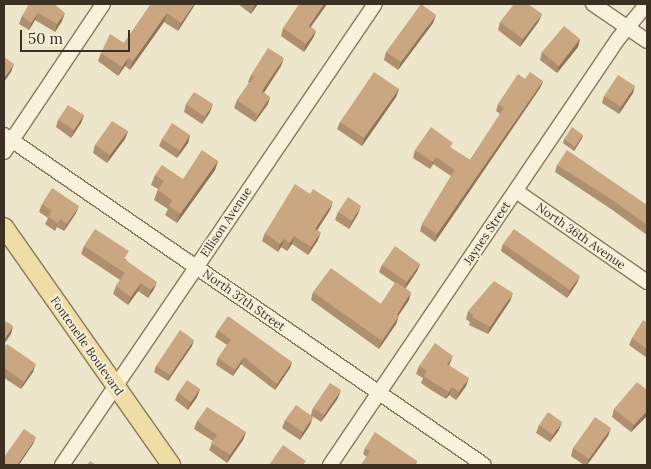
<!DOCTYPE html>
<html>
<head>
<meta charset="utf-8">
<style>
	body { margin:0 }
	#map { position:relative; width:651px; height:469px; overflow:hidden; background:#ede6ca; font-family:Lora,serif }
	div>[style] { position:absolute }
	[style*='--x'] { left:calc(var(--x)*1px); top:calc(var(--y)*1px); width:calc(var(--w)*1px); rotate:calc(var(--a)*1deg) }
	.roads { filter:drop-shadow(1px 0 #89795f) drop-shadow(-1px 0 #89795f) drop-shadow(0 1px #89795f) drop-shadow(0 -1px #89795f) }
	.minor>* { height:14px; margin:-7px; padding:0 7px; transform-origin:7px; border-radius:7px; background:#f8f2dd }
	.major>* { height:18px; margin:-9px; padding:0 9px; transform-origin:9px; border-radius:9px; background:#eedda4 }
	.wall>* { inset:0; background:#ae8f6f }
	.shaded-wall>* { inset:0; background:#8d745a }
	.building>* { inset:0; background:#caa681 }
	span { translate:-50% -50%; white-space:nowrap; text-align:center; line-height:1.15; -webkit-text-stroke:4px #f5efd9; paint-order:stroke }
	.street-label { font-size:12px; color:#3b3021 }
	.frame { position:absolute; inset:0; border:5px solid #3b3021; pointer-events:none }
	.scale { position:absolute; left:20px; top:30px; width:110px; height:22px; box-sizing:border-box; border:2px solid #3b3021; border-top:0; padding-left:6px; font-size:15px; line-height:18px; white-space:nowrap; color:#3b3021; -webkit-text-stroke:4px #f5efd9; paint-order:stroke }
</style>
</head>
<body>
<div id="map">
	<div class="roads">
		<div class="minor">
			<i style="--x:593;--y:4;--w:65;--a:34.4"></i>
			<i style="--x:4;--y:135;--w:582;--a:34.51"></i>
			<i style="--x:4;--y:152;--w:178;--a:-56.2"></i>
			<i style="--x:516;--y:191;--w:160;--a:34.8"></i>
			<i style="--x:62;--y:465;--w:557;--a:-55.83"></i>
			<i style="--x:330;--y:465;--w:514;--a:-55.94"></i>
			<i style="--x:618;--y:39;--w:45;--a:-50.4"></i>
		</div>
		<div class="major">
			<i style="--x:4;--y:227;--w:291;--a:54.9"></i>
		</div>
	</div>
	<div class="wall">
		<i style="clip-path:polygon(151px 4px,194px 6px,178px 31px,164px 22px,130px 70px,125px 66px,118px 76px,98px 61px,101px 53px,124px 43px)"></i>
		<i style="clip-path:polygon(238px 4px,258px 4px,251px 14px)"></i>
		<i style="clip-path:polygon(327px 4px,311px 27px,316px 31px,313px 38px,304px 52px,281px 36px,283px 28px)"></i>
		<i style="clip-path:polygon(56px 5px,62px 21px,55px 32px,35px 20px,29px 30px,19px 24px,22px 16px)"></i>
		<i style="clip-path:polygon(539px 21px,520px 47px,498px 30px,500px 22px)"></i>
		<i style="clip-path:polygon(433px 23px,398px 70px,384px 60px,386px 52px)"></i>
		<i style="clip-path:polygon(580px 39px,578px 47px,557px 73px,540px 60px,542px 52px)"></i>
		<i style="clip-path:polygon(281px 66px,264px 92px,268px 104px,255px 122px,234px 108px,237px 100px,249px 83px,248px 82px,251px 75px)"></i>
		<i style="clip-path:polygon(525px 79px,543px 81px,540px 88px,435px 242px,420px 231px,422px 224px,451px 176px,433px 164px,430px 169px,413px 158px,415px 150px,451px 148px,470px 160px,500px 114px,496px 111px,498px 104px)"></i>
		<i style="clip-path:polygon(399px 89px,396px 97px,362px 146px,337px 129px,340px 122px)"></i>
		<i style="clip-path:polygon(633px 93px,619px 114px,602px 103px,604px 96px)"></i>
		<i style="clip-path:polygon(186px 104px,210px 112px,202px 124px,184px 112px)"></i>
		<i style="clip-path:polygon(84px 115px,81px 123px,71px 138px,56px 127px,58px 120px)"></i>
		<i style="clip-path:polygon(128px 131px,125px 139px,107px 163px,93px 153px,95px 145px)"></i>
		<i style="clip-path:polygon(190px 135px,188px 143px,177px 158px,159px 146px,162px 139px)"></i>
		<i style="clip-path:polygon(583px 135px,582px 138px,574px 151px,563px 143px,564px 139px)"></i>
		<i style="clip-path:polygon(218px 161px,215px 170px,177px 223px,165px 215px,168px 209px,154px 200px,158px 189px,151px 185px,155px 175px,183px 179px)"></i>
		<i style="clip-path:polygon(557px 165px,647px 205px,647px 235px,611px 209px,555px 172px)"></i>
		<i style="clip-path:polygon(42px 204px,76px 213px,64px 231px,57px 227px,55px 231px,45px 224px,48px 218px,39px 212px)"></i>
		<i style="clip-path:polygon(330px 210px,317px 230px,318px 240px,308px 255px,292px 244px,287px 251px,281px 247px,278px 252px,262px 241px,265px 233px)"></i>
		<i style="clip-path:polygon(338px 212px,358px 214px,349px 229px,335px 220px)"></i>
		<i style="clip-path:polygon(503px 244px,577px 283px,567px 298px,501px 251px)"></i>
		<i style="clip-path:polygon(84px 246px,126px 259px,126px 260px,154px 289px,148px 298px,138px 291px,128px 305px,113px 294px,116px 286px,120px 280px,81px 254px)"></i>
		<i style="clip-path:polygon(420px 264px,417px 271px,406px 288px,409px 300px,398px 316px,396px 324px,379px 349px,311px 300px,313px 292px,381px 304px,395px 283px,379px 272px,382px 265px)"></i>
		<i style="clip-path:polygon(510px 301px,488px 334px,469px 325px,470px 322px,466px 319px,468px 311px)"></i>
		<i style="clip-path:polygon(647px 323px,647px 358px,629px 345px,632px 338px)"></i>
		<i style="clip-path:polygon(218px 330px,292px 362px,290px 368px,275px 390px,241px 364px,233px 376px,216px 365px,218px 358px,227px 345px,215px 337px)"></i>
		<i style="clip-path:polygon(192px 346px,168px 381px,154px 372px,156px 366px)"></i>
		<i style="clip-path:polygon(4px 348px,33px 372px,21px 389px,4px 378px)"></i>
		<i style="clip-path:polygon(450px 363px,449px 365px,466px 386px,456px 400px,449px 395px,446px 399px,431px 390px,421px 383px,423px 378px,416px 374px,419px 366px)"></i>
		<i style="clip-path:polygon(200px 389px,197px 397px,188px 410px,175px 400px,178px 393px)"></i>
		<i style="clip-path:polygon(647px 390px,647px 416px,631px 432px,612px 417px,614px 409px)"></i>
		<i style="clip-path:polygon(338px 398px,321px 422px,312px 416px,310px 425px,300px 440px,282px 428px,285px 420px,311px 415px,313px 408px)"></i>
		<i style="clip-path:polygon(197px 421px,246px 432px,243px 440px,227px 463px,209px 450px,213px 441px,194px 429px)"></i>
		<i style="clip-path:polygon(539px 425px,559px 430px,550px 442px,536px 433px)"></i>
		<i style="clip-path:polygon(608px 436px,587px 465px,584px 465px,571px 456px,573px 448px)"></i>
		<i style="clip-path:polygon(365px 448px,417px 461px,416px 465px,361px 465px,367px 457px,363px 454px)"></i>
	</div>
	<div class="shaded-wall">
		<i style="clip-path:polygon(194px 4px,195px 4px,194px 6px,178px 31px,181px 23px)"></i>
		<i style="clip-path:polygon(256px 4px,258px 4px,251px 14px,254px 6px)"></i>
		<i style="clip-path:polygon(324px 4px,327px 4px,306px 33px,309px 26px)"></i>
		<i style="clip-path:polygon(38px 13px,35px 20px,29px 30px,31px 23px)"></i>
		<i style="clip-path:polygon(65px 13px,62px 21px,55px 32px,57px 24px)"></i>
		<i style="clip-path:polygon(167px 13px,164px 22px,130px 70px,133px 61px)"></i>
		<i style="clip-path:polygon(542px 14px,539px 21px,520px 47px,523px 39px)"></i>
		<i style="clip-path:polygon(436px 15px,433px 23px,398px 70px,401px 62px)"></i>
		<i style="clip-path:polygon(316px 31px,313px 38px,304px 52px,306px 44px)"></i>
		<i style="clip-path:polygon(580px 39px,578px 47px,557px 73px,559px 66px)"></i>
		<i style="clip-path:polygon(128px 58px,125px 66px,118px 76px,122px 67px)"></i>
		<i style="clip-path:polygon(284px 58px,281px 66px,260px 99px,262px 91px)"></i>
		<i style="clip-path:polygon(14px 64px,11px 72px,4px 82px,4px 78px)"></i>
		<i style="clip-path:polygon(543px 81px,540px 88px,435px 242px,437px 234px)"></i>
		<i style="clip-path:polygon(635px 86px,633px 93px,619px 114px,621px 107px)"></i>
		<i style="clip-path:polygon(399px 89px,396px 97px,362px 146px,364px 138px)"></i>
		<i style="clip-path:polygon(270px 97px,268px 104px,255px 122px,258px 115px)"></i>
		<i style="clip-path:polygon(213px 104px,210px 112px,202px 124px,205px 117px)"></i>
		<i style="clip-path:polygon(84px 115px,81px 123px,71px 138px,74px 130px)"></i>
		<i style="clip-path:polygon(128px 131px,125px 139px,107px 163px,110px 155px)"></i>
		<i style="clip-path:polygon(190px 135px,188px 143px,177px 158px,180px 151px)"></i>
		<i style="clip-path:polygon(583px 135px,582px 138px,574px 151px,575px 147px)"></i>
		<i style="clip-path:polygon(436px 157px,433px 164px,430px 169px,433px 162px)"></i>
		<i style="clip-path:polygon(218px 161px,215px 170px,177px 223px,180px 214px)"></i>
		<i style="clip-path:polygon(333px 202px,330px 210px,313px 237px,315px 229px)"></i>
		<i style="clip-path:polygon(79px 206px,76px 213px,64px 231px,67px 224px)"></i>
		<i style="clip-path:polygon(361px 206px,358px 214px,349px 229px,352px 221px)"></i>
		<i style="clip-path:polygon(321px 232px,318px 240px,308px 255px,311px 247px)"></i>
		<i style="clip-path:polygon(294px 236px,292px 244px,287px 251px,290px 243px)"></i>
		<i style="clip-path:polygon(284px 239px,281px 247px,278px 252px,280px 244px)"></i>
		<i style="clip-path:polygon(420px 264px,417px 271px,404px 290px,407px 282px)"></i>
		<i style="clip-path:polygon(580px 276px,577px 283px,567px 298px,570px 290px)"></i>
		<i style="clip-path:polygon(157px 282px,154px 289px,148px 298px,151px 290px)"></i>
		<i style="clip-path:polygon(141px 283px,138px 291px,128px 305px,131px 297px)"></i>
		<i style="clip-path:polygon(411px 292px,409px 300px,394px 322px,397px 315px)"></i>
		<i style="clip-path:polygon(513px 293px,510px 301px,488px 334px,490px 327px)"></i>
		<i style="clip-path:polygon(399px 316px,396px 324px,379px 349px,382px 341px)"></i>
		<i style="clip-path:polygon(13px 326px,11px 334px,4px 344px,4px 340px)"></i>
		<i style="clip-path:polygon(194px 340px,192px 346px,168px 381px,170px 375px)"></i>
		<i style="clip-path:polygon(453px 356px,450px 363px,445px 371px,447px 364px)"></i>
		<i style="clip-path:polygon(244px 357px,241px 364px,233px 376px,235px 370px)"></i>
		<i style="clip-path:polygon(292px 362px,290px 368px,275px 390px,277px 384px)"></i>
		<i style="clip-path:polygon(36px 364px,33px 372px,21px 389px,24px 382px)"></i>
		<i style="clip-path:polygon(469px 378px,466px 386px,456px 400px,459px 392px)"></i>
		<i style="clip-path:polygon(452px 387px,449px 395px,446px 399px,449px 392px)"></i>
		<i style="clip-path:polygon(200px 389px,197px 397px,188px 410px,191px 402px)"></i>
		<i style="clip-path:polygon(341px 390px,338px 398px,321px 422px,324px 415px)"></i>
		<i style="clip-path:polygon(647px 411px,647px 416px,631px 432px,634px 425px)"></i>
		<i style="clip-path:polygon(313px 417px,310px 425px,300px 440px,303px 432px)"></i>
		<i style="clip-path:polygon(562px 422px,559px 430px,550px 442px,553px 435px)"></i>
		<i style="clip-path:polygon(611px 428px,608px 436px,587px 465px,589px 459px)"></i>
		<i style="clip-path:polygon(246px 432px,243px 440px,227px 463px,230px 455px)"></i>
		<i style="clip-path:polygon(36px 437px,33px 444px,19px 465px,17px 465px)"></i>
	</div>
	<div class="building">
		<i style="clip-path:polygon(29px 4px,54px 4px,65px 13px,57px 24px,38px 13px,31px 23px,22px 16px)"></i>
		<i style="clip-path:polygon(151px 4px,194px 4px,181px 23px,167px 13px,133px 61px,128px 58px,122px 67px,101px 53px,110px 34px,124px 43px)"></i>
		<i style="clip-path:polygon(299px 4px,324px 4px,309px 26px,316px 31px,306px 44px,283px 28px)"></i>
		<i style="clip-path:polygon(421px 4px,436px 15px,401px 62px,386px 52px)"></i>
		<i style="clip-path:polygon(514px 4px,528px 4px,542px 14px,523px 39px,500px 22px)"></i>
		<i style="clip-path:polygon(564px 26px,580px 39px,559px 66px,542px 52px)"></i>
		<i style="clip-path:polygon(268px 48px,284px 58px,262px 91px,270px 97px,258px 115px,237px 100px,254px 77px,251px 75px)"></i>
		<i style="clip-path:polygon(4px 57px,14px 64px,4px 78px)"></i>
		<i style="clip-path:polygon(374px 72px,399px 89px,364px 138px,340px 122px)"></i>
		<i style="clip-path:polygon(530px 72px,543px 81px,437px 234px,422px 224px,455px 170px,436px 157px,433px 162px,415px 150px,431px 127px,453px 143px,450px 147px,470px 160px,504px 108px,498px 104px,518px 74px,525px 79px)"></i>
		<i style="clip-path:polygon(618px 75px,635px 86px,621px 107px,604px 96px)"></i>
		<i style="clip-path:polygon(194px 92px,213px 104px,205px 117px,186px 104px)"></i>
		<i style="clip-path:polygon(68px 105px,84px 115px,74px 130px,58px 120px)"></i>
		<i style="clip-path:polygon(112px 121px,128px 131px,110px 155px,95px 145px)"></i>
		<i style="clip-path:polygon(172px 123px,190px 135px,180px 151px,162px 139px)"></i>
		<i style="clip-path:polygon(572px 127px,583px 135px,575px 147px,564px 139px)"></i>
		<i style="clip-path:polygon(202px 150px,218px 161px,180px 214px,169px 206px,172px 200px,158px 190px,164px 181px,155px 175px,162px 165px,183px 179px)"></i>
		<i style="clip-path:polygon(567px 150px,647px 205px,647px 225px,614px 201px,557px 165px)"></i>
		<i style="clip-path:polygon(295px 184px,310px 194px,313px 189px,333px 202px,315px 229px,321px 232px,311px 247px,294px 236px,290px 243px,284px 239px,280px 244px,265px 233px)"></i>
		<i style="clip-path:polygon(52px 188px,79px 206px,67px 224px,60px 219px,58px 223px,48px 217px,52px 211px,42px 204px)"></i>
		<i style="clip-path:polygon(348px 197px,361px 206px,352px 221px,338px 212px)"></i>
		<i style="clip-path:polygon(95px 229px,129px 251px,124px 259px,157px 282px,151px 290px,141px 283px,131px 297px,116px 286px,125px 273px,84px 246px)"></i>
		<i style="clip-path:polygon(514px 229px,580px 276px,570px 290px,503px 244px)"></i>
		<i style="clip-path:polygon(395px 246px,420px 264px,407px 282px,382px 265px)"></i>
		<i style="clip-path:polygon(331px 268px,381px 304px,396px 282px,411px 292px,397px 315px,399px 316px,382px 341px,313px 292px)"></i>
		<i style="clip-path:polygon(494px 281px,513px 293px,490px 327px,472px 317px,473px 315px,468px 311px)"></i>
		<i style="clip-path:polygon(228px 316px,292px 362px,277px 384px,244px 357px,235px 370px,218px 358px,231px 340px,218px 330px)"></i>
		<i style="clip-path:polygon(4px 320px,13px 326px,4px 340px)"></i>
		<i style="clip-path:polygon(643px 320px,647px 323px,647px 349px,632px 338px)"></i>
		<i style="clip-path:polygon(180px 330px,194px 340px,170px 375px,156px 366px)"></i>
		<i style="clip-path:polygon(435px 343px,453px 356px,447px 364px,469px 378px,459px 392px,452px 387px,449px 392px,434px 383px,424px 376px,427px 371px,419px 366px)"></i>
		<i style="clip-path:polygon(7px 344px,36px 364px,24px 382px,4px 368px,4px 348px)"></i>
		<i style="clip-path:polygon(187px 380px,200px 389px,191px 402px,178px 393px)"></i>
		<i style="clip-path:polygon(637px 382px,647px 390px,647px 411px,634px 425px,614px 409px)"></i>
		<i style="clip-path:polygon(330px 383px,341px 390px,324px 415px,313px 408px)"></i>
		<i style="clip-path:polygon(296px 405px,313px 417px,303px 432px,285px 420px)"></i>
		<i style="clip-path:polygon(207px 407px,246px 432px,230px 455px,211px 443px,217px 435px,197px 421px)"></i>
		<i style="clip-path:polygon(548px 412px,562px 422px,553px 435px,539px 425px)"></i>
		<i style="clip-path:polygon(595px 417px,611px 428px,589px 459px,573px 448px)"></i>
		<i style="clip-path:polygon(24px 429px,36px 437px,17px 465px,4px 465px,4px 457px)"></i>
		<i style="clip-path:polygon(375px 432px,417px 461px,414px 465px,361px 465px,370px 451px,365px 448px)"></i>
		<i style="clip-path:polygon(283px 445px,306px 461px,303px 465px,269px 465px)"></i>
		<i style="clip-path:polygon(90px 461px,96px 465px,87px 465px)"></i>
	</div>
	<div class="street-label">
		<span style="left:226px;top:222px;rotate:-56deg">Ellison Avenue</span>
		<span style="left:487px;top:233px;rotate:-56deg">Jaynes Street</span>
		<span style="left:581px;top:236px;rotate:35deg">North 36th Avenue</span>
		<span style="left:244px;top:300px;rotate:35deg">North 37th Street</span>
		<span style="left:87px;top:346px;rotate:55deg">Fontenelle Boulevard</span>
	</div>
	<div class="frame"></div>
	<div class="scale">50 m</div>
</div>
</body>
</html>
